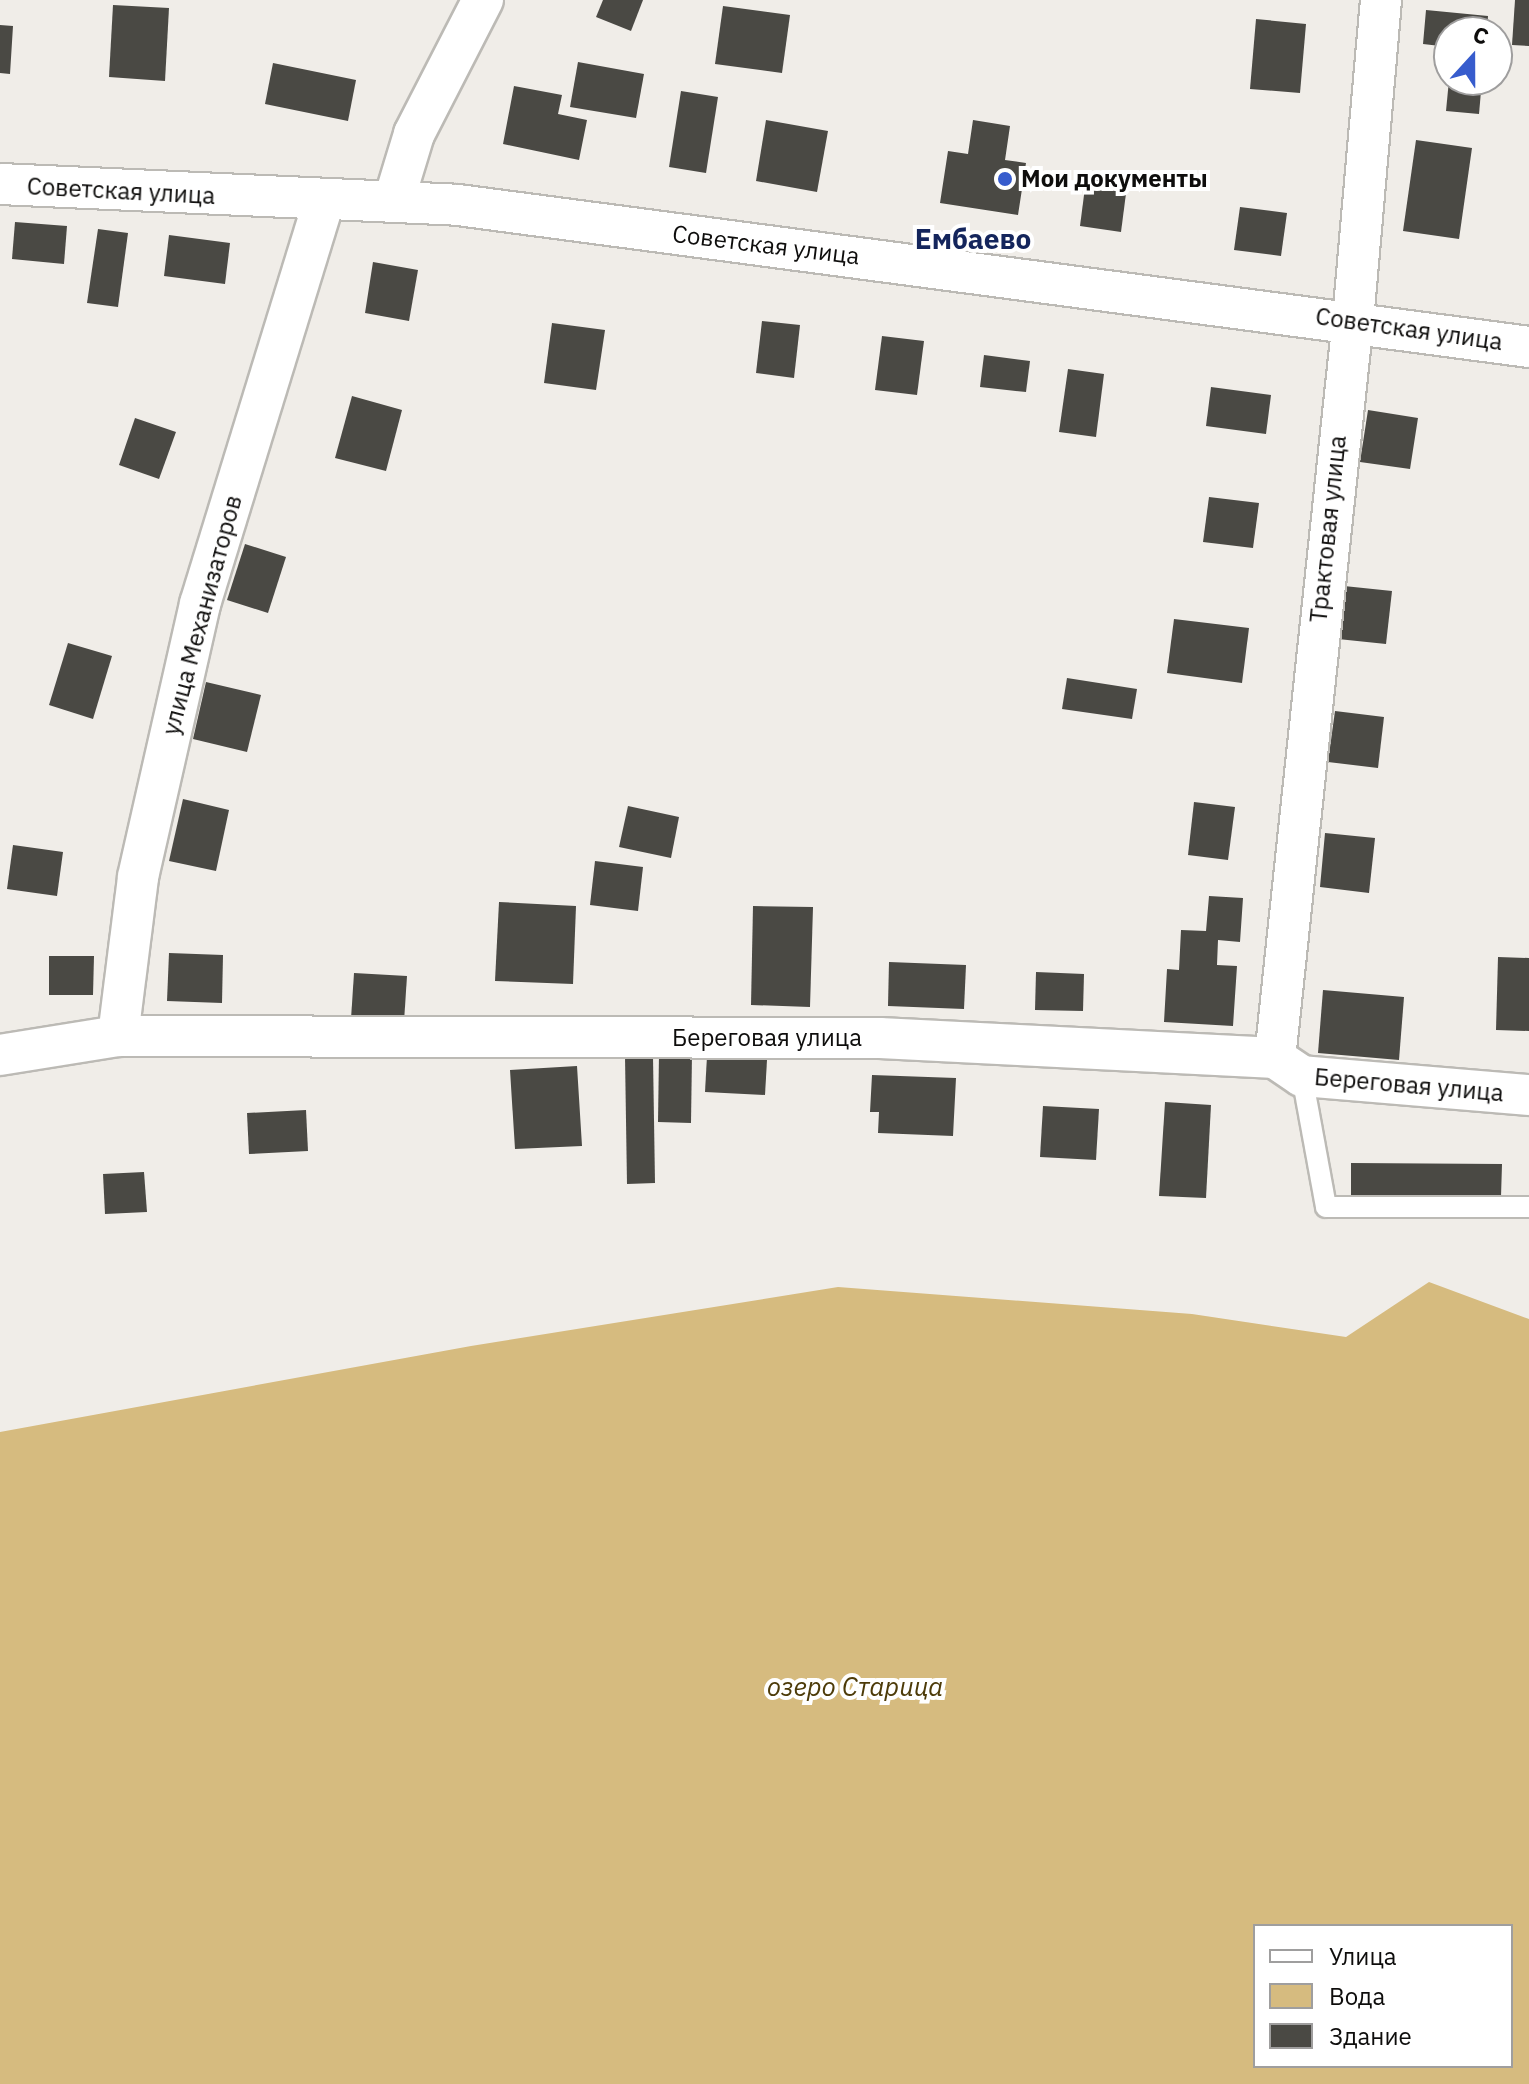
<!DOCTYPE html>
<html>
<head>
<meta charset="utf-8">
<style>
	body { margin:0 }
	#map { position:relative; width:1529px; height:2084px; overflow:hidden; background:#f0ede8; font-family:"IBM Plex Sans",sans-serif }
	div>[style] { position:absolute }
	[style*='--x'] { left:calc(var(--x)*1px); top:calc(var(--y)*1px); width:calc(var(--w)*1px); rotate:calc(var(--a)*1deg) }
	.water>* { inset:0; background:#d6bb7f }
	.building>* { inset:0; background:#4a4944 }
	.roads { filter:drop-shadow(2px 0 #bcbab5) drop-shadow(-2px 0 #bcbab5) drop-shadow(0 2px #bcbab5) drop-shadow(0 -2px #bcbab5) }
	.lane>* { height:20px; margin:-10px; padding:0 10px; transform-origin:10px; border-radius:10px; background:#fff }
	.street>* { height:40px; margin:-20px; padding:0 20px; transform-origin:20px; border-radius:20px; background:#fff }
	.dots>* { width:22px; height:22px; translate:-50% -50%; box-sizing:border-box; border:4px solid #fff; border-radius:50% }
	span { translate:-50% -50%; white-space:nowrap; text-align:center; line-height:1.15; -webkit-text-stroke:8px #fff; paint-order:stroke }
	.poi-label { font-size:24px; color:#0e0d0c; font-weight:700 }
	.left { translate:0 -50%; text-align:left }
	.street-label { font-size:24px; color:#0e0d0c }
	.water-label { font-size:26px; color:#4d3b09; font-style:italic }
	.quarter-label { font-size:28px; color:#14255c; font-weight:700 }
	.legend { position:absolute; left:1253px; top:1924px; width:260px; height:144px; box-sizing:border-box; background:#fff; border:2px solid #9f9e9e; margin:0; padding:10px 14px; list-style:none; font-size:24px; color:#0e0d0c }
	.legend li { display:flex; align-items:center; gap:16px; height:40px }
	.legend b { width:40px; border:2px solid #9f9e9e }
	.north { position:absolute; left:1433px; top:16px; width:80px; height:80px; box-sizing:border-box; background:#fff; border:2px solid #9f9e9e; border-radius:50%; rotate:21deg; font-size:22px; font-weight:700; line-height:32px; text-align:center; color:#0e0d0c }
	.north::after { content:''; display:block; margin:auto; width:28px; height:36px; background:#375ccd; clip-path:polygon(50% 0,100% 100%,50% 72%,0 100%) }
</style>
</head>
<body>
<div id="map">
	<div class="water">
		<i style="clip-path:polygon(evenodd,1429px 1282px,1529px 1319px,1529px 2084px,0 2084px,0 1432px,471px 1346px,838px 1287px,1192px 1314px,1346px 1337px,1429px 1282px,1255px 1926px,1511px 1926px,1511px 2066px,1255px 2066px,1255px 1926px)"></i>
	</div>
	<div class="building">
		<i style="clip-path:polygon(603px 0,643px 0,631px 31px,596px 17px)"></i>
		<i style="clip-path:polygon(1515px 0,1529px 0,1529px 46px,1512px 45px)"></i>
		<i style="clip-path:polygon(113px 5px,169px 8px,165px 81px,109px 77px)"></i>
		<i style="clip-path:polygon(723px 6px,790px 15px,782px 73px,715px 64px)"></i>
		<i style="clip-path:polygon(1426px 10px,1488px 16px,1487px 32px,1449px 32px,1449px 47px,1423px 44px)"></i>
		<i style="clip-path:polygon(1256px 19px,1306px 24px,1300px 93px,1250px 89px)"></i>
		<i style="clip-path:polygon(0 25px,13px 26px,10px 74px,0 73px)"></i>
		<i style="clip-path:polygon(578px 62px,644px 74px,636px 118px,570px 107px)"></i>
		<i style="clip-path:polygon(273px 63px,356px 80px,348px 121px,265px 104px)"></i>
		<i style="clip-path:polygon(1449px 80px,1482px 80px,1479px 114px,1446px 111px)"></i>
		<i style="clip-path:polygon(514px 86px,562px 95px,558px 114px,587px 120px,579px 160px,503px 144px)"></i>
		<i style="clip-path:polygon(681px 91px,718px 97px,706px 173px,669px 167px)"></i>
		<i style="clip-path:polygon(766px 120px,828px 131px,817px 192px,756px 181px)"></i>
		<i style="clip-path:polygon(973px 120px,1010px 126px,1005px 160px,1026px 163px,1018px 215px,940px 203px,948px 151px,968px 154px)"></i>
		<i style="clip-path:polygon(1416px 140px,1472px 148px,1459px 239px,1403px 231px)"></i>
		<i style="clip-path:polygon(1087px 172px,1128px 178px,1121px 232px,1080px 226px)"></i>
		<i style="clip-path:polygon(1240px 207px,1287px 213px,1281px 256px,1234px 250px)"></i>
		<i style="clip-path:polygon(15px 222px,67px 226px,64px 264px,12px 259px)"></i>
		<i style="clip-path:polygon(98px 229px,128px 233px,118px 307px,87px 303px)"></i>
		<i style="clip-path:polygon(169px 235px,230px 243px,225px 284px,164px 276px)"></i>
		<i style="clip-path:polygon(373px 262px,418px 270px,409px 321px,365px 313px)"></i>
		<i style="clip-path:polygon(762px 321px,800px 325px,794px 378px,756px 373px)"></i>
		<i style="clip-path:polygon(552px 323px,605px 330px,596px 390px,544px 383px)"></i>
		<i style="clip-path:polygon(882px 336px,924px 341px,917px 395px,875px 390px)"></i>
		<i style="clip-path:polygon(984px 355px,1030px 361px,1026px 392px,980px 387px)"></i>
		<i style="clip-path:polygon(1068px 369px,1104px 374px,1096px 437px,1059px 432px)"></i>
		<i style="clip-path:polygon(1211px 387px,1271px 395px,1266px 434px,1206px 426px)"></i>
		<i style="clip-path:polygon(352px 396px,402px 410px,386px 471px,335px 458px)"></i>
		<i style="clip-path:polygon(1368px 410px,1418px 418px,1410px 469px,1360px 462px)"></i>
		<i style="clip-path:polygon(135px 418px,176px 432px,159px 479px,119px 465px)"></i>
		<i style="clip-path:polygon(1209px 497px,1259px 503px,1253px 548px,1203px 542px)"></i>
		<i style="clip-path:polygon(245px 544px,286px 557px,268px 613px,227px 600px)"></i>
		<i style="clip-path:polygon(1344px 586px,1392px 591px,1386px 644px,1338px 639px)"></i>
		<i style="clip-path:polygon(1174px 619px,1249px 628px,1242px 683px,1167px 673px)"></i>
		<i style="clip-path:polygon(68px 643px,112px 656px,93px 719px,49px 705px)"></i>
		<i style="clip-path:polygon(1067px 678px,1137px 689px,1132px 719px,1062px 709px)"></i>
		<i style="clip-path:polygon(206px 682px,261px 695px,247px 752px,193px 739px)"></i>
		<i style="clip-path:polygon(1335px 711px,1384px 717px,1378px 768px,1328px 762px)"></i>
		<i style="clip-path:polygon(183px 799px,229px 810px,216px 871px,169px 861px)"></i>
		<i style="clip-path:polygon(1194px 802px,1235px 807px,1228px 860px,1188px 855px)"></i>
		<i style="clip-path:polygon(628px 806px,679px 817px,671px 858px,619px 847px)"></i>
		<i style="clip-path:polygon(1325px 833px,1375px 838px,1369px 893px,1320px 887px)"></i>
		<i style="clip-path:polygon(13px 845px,63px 852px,57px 896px,7px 889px)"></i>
		<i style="clip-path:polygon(595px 861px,643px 867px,638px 911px,590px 905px)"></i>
		<i style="clip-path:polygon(1209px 896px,1243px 898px,1240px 942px,1218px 940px,1217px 965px,1237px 966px,1233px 1026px,1164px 1022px,1167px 969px,1179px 970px,1181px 930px,1206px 931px)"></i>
		<i style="clip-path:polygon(499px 902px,576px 906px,573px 984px,495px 981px)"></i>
		<i style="clip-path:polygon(753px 906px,813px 907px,810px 1007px,751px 1005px)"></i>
		<i style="clip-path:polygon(169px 953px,223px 955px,222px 1003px,167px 1001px)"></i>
		<i style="clip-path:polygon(49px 956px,94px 956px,93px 995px,49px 995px)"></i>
		<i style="clip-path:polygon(1498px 957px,1529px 958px,1529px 1031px,1496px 1030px)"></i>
		<i style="clip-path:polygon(889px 962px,966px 965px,964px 1009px,888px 1006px)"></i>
		<i style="clip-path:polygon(1036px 972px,1084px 974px,1083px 1011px,1035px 1010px)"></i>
		<i style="clip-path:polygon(354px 973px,407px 976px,404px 1022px,351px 1019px)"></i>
		<i style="clip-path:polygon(1323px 990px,1404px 997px,1399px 1060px,1318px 1053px)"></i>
		<i style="clip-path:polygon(659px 1054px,692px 1054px,691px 1123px,658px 1122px)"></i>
		<i style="clip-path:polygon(707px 1056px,767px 1060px,765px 1095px,705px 1092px)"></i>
		<i style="clip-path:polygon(625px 1057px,653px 1057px,655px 1183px,627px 1184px)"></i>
		<i style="clip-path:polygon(577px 1066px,582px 1146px,515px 1149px,510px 1070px)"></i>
		<i style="clip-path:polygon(872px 1075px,956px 1078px,953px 1136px,878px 1133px,879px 1112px,870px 1112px)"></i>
		<i style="clip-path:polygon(1165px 1102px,1211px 1105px,1206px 1198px,1159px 1196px)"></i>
		<i style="clip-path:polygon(1043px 1106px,1099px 1109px,1096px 1160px,1040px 1157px)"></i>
		<i style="clip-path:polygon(306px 1110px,308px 1151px,249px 1154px,247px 1113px)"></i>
		<i style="clip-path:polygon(1351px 1163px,1502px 1164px,1501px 1197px,1351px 1196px)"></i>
		<i style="clip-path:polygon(144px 1172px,147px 1212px,105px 1214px,103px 1174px)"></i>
	</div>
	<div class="roads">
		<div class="lane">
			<i style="--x:1302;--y:1076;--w:133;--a:79.6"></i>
			<i style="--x:1326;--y:1207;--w:203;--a:0"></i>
		</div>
		<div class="street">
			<i style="--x:0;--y:184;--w:458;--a:2.6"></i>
			<i style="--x:458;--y:205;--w:1080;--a:7.55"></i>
			<i style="--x:394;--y:200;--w:69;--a:-73.1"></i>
			<i style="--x:414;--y:134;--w:151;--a:-62.8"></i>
			<i style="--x:118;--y:1036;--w:160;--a:-82.8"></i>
			<i style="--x:138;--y:877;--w:280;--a:-77.2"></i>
			<i style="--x:200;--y:604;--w:421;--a:-72.9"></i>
			<i style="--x:0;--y:1055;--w:120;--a:-9.1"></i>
			<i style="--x:118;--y:1036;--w:762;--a:0.15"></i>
			<i style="--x:880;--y:1038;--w:396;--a:2.9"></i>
			<i style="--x:1275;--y:1058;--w:32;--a:34"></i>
			<i style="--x:1302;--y:1076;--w:228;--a:4.8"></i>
			<i style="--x:1275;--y:1058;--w:742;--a:-83.97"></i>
			<i style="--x:1353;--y:320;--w:321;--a:-85"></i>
		</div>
	</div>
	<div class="dots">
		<i style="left:1005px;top:179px;background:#375ccd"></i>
	</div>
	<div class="poi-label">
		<span class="left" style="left:1021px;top:179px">Мои документы</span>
	</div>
	<div class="street-label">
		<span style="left:121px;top:191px;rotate:3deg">Советская улица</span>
		<span style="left:766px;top:245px;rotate:7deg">Советская улица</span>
		<span style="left:1409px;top:329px;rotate:8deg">Советская улица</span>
		<span style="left:1328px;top:529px;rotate:-84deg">Трактовая улица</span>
		<span style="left:202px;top:615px;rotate:-75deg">улица Механизаторов</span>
		<span style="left:767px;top:1038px">Береговая улица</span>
		<span style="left:1409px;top:1085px;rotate:5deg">Береговая улица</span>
	</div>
	<div class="water-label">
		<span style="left:855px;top:1687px">озеро Старица</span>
	</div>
	<div class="quarter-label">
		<span style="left:973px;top:239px">Ембаево</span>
	</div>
	<ul class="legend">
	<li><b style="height:10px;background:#fff"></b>Улица</li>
	<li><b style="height:22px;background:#d6bb7f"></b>Вода</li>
	<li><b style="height:22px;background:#4a4944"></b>Здание</li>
	</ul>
	<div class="north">С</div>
</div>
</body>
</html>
